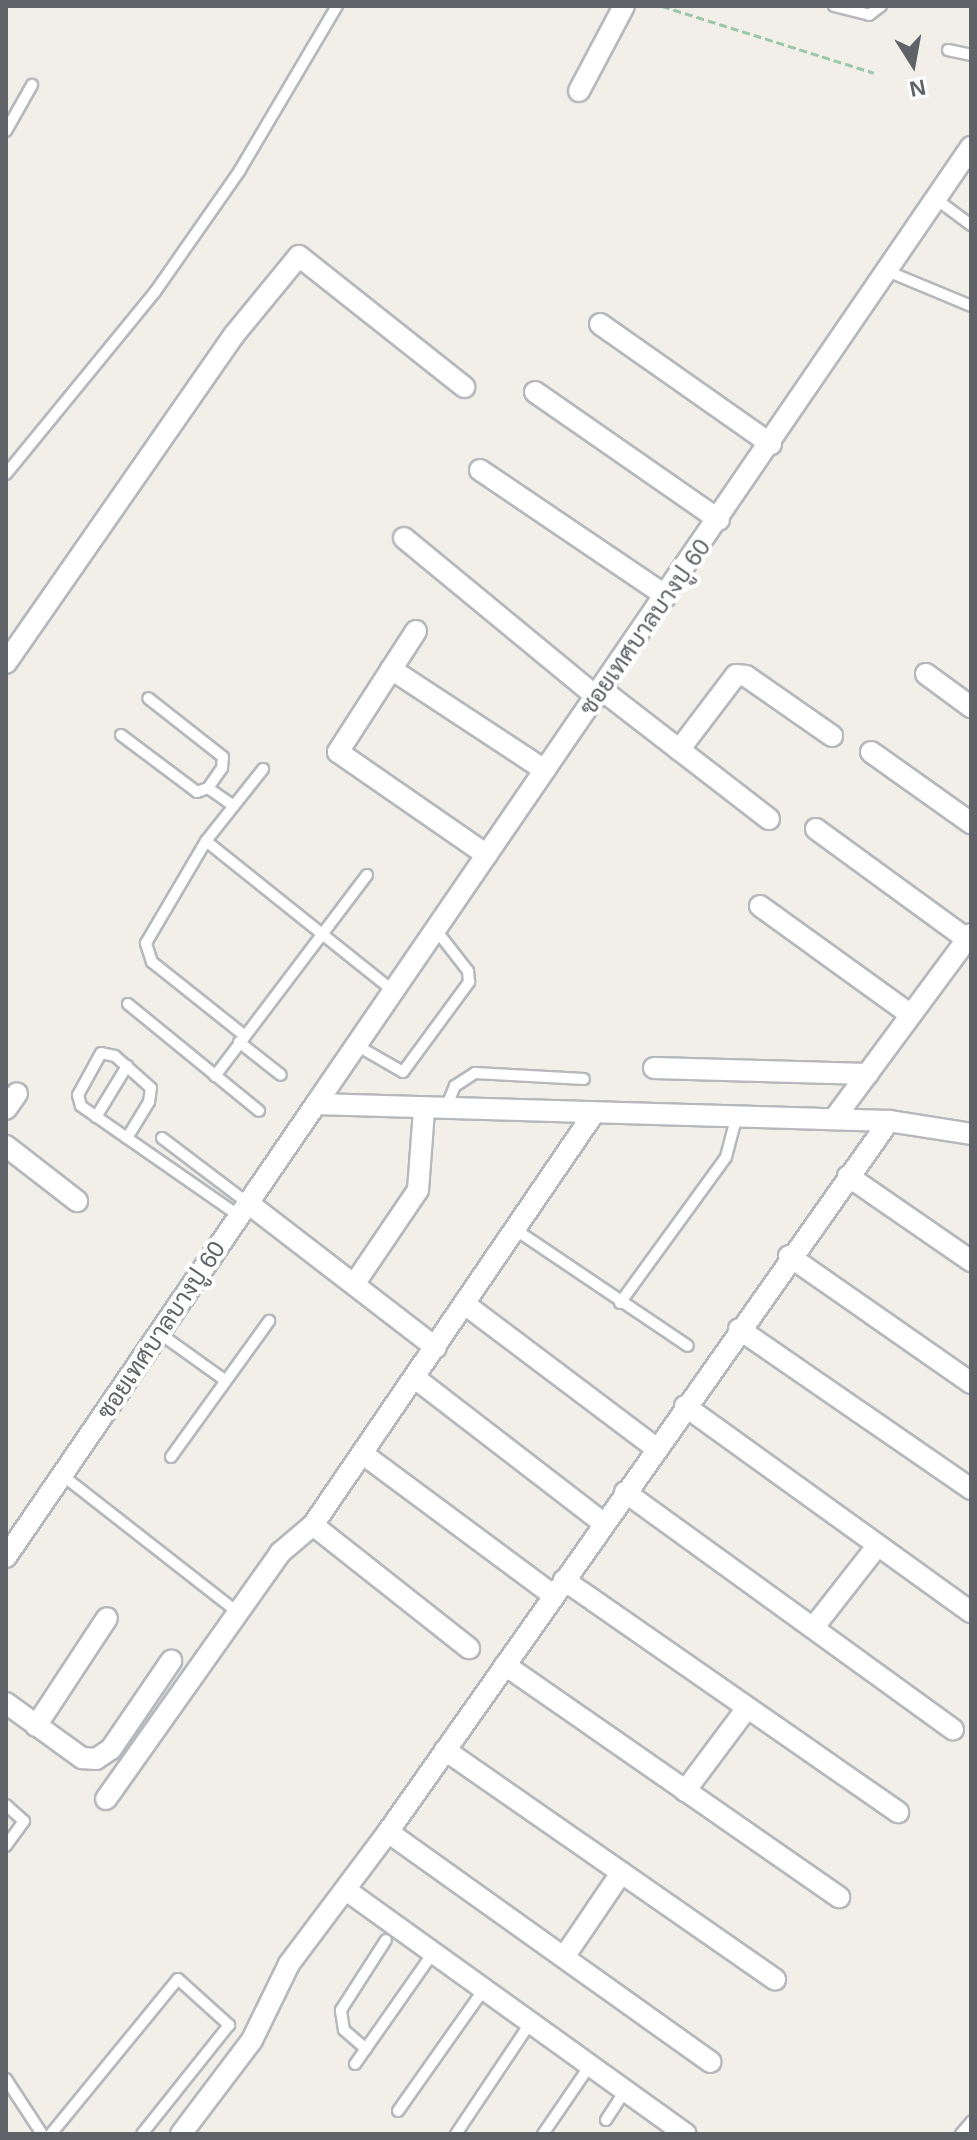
<!DOCTYPE html>
<html>
<head>
<meta charset="utf-8">
<style>
	body { margin:0 }
	#map { position:relative; width:977px; height:2140px; overflow:hidden; background:#f1efe8; font-family:Helvetica,Sarabun,sans-serif }
	div>[style] { position:absolute }
	[style*='--x'] { left:calc(var(--x)*1px); top:calc(var(--y)*1px); width:calc(var(--w)*1px); rotate:calc(var(--a)*1deg) }
	.path>* { height:3px; margin-top:-1.5px; transform-origin:0; background:repeating-linear-gradient(90deg,#9cc7a9 0 8px,transparent 0 12px) }
	.roads { filter:drop-shadow(2px 0 #b5b8bc) drop-shadow(-2px 0 #b5b8bc) drop-shadow(0 2px #b5b8bc) drop-shadow(0 -2px #b5b8bc) }
	.service>* { height:10px; margin:-5px; padding:0 5px; transform-origin:5px; border-radius:5px; background:#fff }
	.minor>* { height:20px; margin:-10px; padding:0 10px; transform-origin:10px; border-radius:10px; background:#fff }
	span { translate:-50% -50%; white-space:nowrap; text-align:center; line-height:1.15; -webkit-text-stroke:8px #fff; paint-order:stroke }
	.street-label { font-size:24px; color:#5f6368 }
	.frame { position:absolute; inset:0; border:8px solid #5f6368; pointer-events:none }
	.north { position:absolute; left:873px; top:24px; width:80px; height:80px; -webkit-text-stroke:6px #fff; paint-order:stroke; rotate:169deg; font-size:22px; font-weight:700; line-height:32px; text-align:center; color:#5f6368 }
	.north::after { content:''; display:block; margin:auto; width:28px; height:36px; background:#5f6368; clip-path:polygon(50% 0,100% 100%,50% 72%,0 100%) }
</style>
</head>
<body>
<div id="map">
	<div class="path">
		<i style="--x:662;--y:6;--w:222;--a:17.5"></i>
	</div>
	<div class="roads">
		<div class="service">
			<i style="--x:834;--y:6;--w:36;--a:14"></i>
			<i style="--x:869;--y:15;--w:15;--a:-37"></i>
			<i style="--x:948;--y:50;--w:24;--a:12"></i>
			<i style="--x:6;--y:131;--w:53;--a:-60.5"></i>
			<i style="--x:936;--y:199;--w:44;--a:36.6"></i>
			<i style="--x:887;--y:271;--w:91;--a:22.6"></i>
			<i style="--x:6;--y:474;--w:235;--a:-50.7"></i>
			<i style="--x:155;--y:292;--w:149;--a:-55.1"></i>
			<i style="--x:240;--y:170;--w:191;--a:-59.4"></i>
			<i style="--x:121;--y:735;--w:95;--a:36.9"></i>
			<i style="--x:197;--y:792;--w:12;--a:-20"></i>
			<i style="--x:208;--y:788;--w:24;--a:-55"></i>
			<i style="--x:222;--y:768;--w:11;--a:-85"></i>
			<i style="--x:223;--y:757;--w:95;--a:-141.8"></i>
			<i style="--x:208;--y:788;--w:29;--a:35"></i>
			<i style="--x:206;--y:841;--w:240;--a:38.7"></i>
			<i style="--x:128;--y:1004;--w:169;--a:39.2"></i>
			<i style="--x:245;--y:1036;--w:119;--a:-141.5"></i>
			<i style="--x:152;--y:962;--w:20;--a:-108"></i>
			<i style="--x:146;--y:943;--w:118;--a:-59.5"></i>
			<i style="--x:206;--y:841;--w:92;--a:-51.6"></i>
			<i style="--x:239;--y:1042;--w:53;--a:38.2"></i>
			<i style="--x:356;--y:1045;--w:54;--a:29.9"></i>
			<i style="--x:403;--y:1072;--w:112;--a:-53.7"></i>
			<i style="--x:469;--y:982;--w:11;--a:-95"></i>
			<i style="--x:468;--y:971;--w:52;--a:-128"></i>
			<i style="--x:215;--y:1076;--w:252;--a:-52.9"></i>
			<i style="--x:446;--y:1108;--w:24;--a:-68"></i>
			<i style="--x:455;--y:1086;--w:24;--a:-33"></i>
			<i style="--x:475;--y:1073;--w:109;--a:3.2"></i>
			<i style="--x:96;--y:1117;--w:60;--a:-58.7"></i>
			<i style="--x:127;--y:1138;--w:42;--a:-58.6"></i>
			<i style="--x:149;--y:1102;--w:14;--a:-82"></i>
			<i style="--x:151;--y:1088;--w:48;--a:-138.4"></i>
			<i style="--x:115;--y:1056;--w:14;--a:-168"></i>
			<i style="--x:101;--y:1053;--w:48;--a:118.7"></i>
			<i style="--x:78;--y:1095;--w:11;--a:75"></i>
			<i style="--x:81;--y:1106;--w:193;--a:34.8"></i>
			<i style="--x:162;--y:1138;--w:108;--a:37.1"></i>
			<i style="--x:516;--y:1230;--w:207;--a:34"></i>
			<i style="--x:620;--y:1303;--w:180;--a:-54"></i>
			<i style="--x:726;--y:1157;--w:43;--a:-75.3"></i>
			<i style="--x:159;--y:1333;--w:82;--a:35.6"></i>
			<i style="--x:171;--y:1457;--w:168;--a:-54.2"></i>
			<i style="--x:62;--y:1475;--w:214;--a:38"></i>
			<i style="--x:6;--y:1805;--w:24;--a:42"></i>
			<i style="--x:24;--y:1821;--w:31;--a:126"></i>
			<i style="--x:366;--y:2049;--w:29;--a:-139"></i>
			<i style="--x:344;--y:2030;--w:20;--a:-99"></i>
			<i style="--x:341;--y:2010;--w:83;--a:-57.3"></i>
			<i style="--x:355;--y:2064;--w:136;--a:-54.9"></i>
			<i style="--x:6;--y:2079;--w:66;--a:56.8"></i>
			<i style="--x:398;--y:2111;--w:149;--a:-54.8"></i>
			<i style="--x:606;--y:2120;--w:37;--a:-57"></i>
			<i style="--x:51;--y:2134;--w:200;--a:-50.7"></i>
			<i style="--x:178;--y:1979;--w:69;--a:42"></i>
			<i style="--x:229;--y:2025;--w:139;--a:128.6"></i>
			<i style="--x:456;--y:2134;--w:135;--a:-56.2"></i>
			<i style="--x:543;--y:2134;--w:85;--a:-55.6"></i>
			<i style="--x:961;--y:2134;--w:16;--a:-50"></i>
		</div>
		<div class="minor">
			<i style="--x:579;--y:91;--w:96;--a:-62.1"></i>
			<i style="--x:600;--y:324;--w:209;--a:35.1"></i>
			<i style="--x:535;--y:392;--w:224;--a:34.8"></i>
			<i style="--x:480;--y:470;--w:225;--a:34.1"></i>
			<i style="--x:404;--y:538;--w:250;--a:39.5"></i>
			<i style="--x:416;--y:631;--w:144;--a:122.8"></i>
			<i style="--x:338;--y:752;--w:181;--a:34.7"></i>
			<i style="--x:6;--y:663;--w:399;--a:-55.2"></i>
			<i style="--x:234;--y:335;--w:102;--a:-50.6"></i>
			<i style="--x:299;--y:256;--w:211;--a:38.4"></i>
			<i style="--x:391;--y:669;--w:184;--a:33.3"></i>
			<i style="--x:926;--y:674;--w:56;--a:36.3"></i>
			<i style="--x:602;--y:690;--w:211;--a:37.7"></i>
			<i style="--x:679;--y:750;--w:94;--a:-52.8"></i>
			<i style="--x:736;--y:675;--w:10;--a:6"></i>
			<i style="--x:746;--y:676;--w:105;--a:34.9"></i>
			<i style="--x:871;--y:752;--w:123;--a:35.4"></i>
			<i style="--x:816;--y:829;--w:187;--a:36.1"></i>
			<i style="--x:760;--y:906;--w:186;--a:35.8"></i>
			<i style="--x:654;--y:1068;--w:214;--a:1.6"></i>
			<i style="--x:316;--y:1104;--w:1160;--a:-55.61"></i>
			<i style="--x:6;--y:1109;--w:19;--a:-55"></i>
			<i style="--x:834;--y:1119;--w:230;--a:-53.5"></i>
			<i style="--x:6;--y:1146;--w:90;--a:37.8"></i>
			<i style="--x:848;--y:1176;--w:150;--a:34.6"></i>
			<i style="--x:248;--y:1203;--w:237;--a:37.6"></i>
			<i style="--x:789;--y:1256;--w:222;--a:34.9"></i>
			<i style="--x:355;--y:1283;--w:112;--a:-55.9"></i>
			<i style="--x:418;--y:1190;--w:79;--a:-85.7"></i>
			<i style="--x:466;--y:1305;--w:238;--a:37"></i>
			<i style="--x:739;--y:1329;--w:282;--a:34.6"></i>
			<i style="--x:415;--y:1378;--w:237;--a:37.6"></i>
			<i style="--x:685;--y:1406;--w:352;--a:35.8"></i>
			<i style="--x:363;--y:1454;--w:237;--a:36.6"></i>
			<i style="--x:625;--y:1492;--w:405;--a:35.9"></i>
			<i style="--x:313;--y:1525;--w:199;--a:38.3"></i>
			<i style="--x:6;--y:1557;--w:549;--a:-55.62"></i>
			<i style="--x:316;--y:1104;--w:573;--a:1.7"></i>
			<i style="--x:889;--y:1121;--w:83;--a:9"></i>
			<i style="--x:564;--y:1580;--w:407;--a:34.8"></i>
			<i style="--x:813;--y:1628;--w:105;--a:-51.9"></i>
			<i style="--x:505;--y:1665;--w:407;--a:34.8"></i>
			<i style="--x:6;--y:1703;--w:94;--a:35.9"></i>
			<i style="--x:82;--y:1758;--w:14;--a:4"></i>
			<i style="--x:96;--y:1759;--w:18;--a:-34"></i>
			<i style="--x:111;--y:1749;--w:107;--a:-55.7"></i>
			<i style="--x:36;--y:1726;--w:129;--a:-56.7"></i>
			<i style="--x:445;--y:1750;--w:402;--a:34.8"></i>
			<i style="--x:685;--y:1791;--w:104;--a:-53.2"></i>
			<i style="--x:106;--y:1799;--w:301;--a:-54.7"></i>
			<i style="--x:280;--y:1553;--w:43;--a:-40.3"></i>
			<i style="--x:313;--y:1525;--w:499;--a:-55.7"></i>
			<i style="--x:388;--y:1832;--w:396;--a:35.5"></i>
			<i style="--x:346;--y:1890;--w:418;--a:35.7"></i>
			<i style="--x:564;--y:1957;--w:102;--a:-55.8"></i>
			<i style="--x:181;--y:2134;--w:118;--a:-52.9"></i>
			<i style="--x:252;--y:2040;--w:85;--a:-64"></i>
			<i style="--x:289;--y:1964;--w:165;--a:-53.1"></i>
			<i style="--x:388;--y:1832;--w:870;--a:-54.83"></i>
		</div>
	</div>
	<div class="street-label">
		<span style="left:645px;top:627px;rotate:-55deg">ซอยเทศบาลบางปู 60</span>
		<span style="left:161px;top:1330px;rotate:-56deg">ซอยเทศบาลบางปู 60</span>
	</div>
	<div class="frame"></div>
	<div class="north">N</div>
</div>
</body>
</html>
